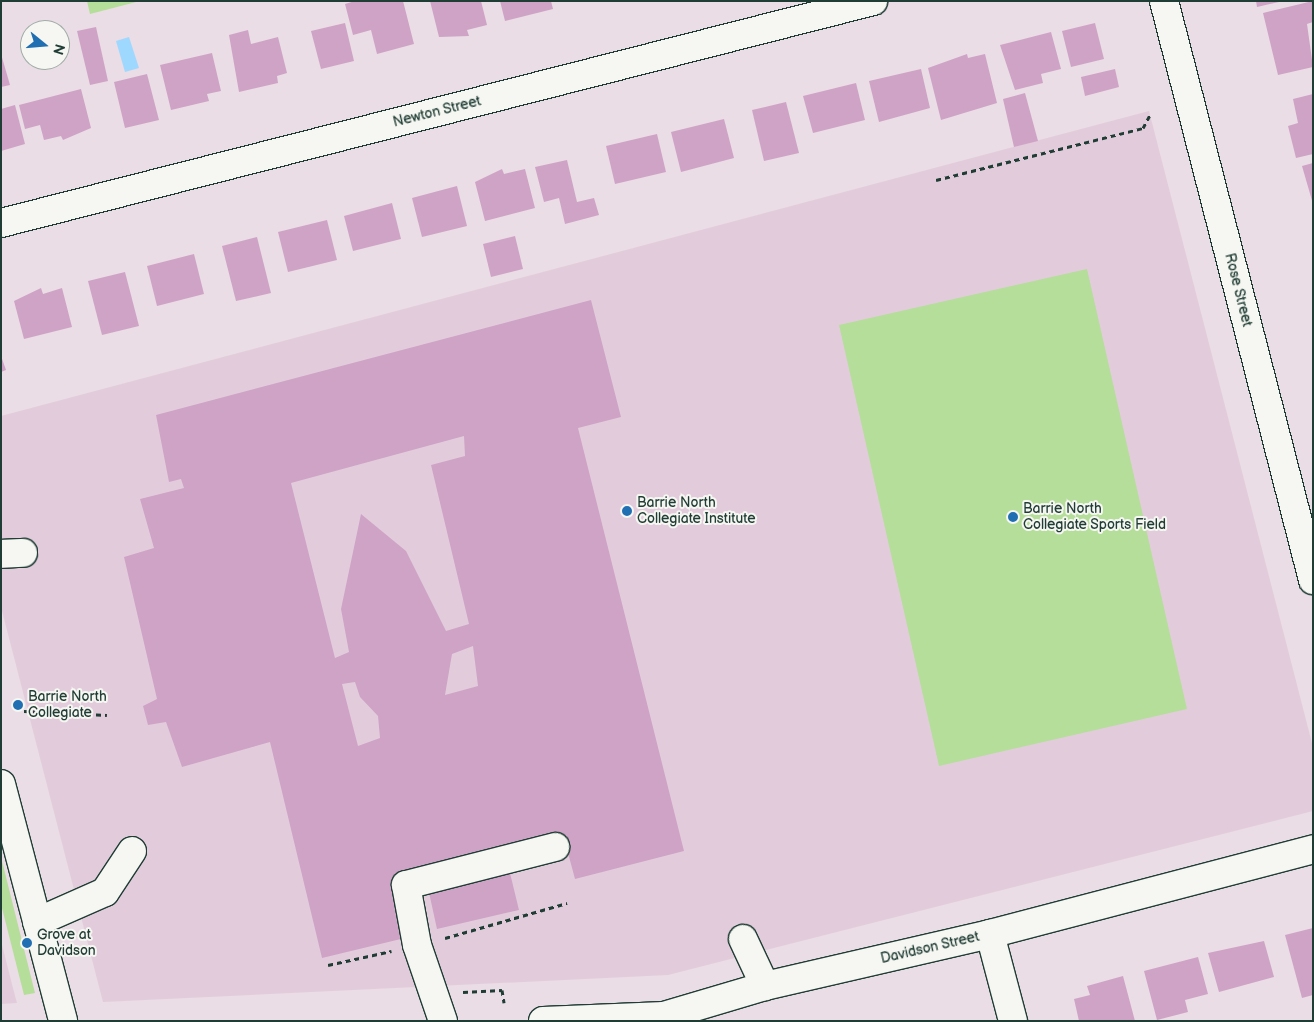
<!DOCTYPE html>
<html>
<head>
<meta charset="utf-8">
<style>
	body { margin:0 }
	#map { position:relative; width:1314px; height:1022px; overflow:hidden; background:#eadde5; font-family:"Balsamiq Sans",sans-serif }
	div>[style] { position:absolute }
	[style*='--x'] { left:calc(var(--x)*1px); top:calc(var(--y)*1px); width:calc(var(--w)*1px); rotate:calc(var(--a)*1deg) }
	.built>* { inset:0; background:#e2ccdc }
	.green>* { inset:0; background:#b5de9a }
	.water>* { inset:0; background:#9ed8ff }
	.building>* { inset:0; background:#cfa3c6 }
	.path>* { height:3px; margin-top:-1.5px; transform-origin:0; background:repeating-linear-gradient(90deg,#1f3d34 0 5px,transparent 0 9px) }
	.roads { filter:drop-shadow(1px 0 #1f3d34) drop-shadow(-1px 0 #1f3d34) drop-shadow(0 1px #1f3d34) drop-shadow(0 -1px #1f3d34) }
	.minor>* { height:28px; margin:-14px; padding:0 14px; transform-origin:14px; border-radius:14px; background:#f6f6f2 }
	.dots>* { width:14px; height:14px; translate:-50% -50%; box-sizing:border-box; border:2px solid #f6f6f2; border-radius:50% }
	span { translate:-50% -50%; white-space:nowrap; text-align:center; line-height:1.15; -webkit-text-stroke:4px #f6f6f2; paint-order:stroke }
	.street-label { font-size:14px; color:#1f3d34 }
	.poi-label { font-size:14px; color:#1f3d34 }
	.left { translate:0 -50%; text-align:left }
	.frame { position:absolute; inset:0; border:2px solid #1f3d34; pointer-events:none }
	.north { position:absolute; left:20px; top:20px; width:50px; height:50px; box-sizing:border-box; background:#f6f6f2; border:1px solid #a0aca6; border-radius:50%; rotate:107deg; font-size:14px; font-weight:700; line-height:20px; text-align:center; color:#1f3d34 }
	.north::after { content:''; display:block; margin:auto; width:18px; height:22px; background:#1f6fb2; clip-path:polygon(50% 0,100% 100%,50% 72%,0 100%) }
</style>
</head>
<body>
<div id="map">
	<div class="built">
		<i style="clip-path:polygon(1149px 111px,1313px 747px,1313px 811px,668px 975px,103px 1002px,1px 607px,1px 416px)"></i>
		<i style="clip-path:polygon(1px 941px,13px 988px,17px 1003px,1px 1004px)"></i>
	</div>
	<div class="green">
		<i style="clip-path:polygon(87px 1px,140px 1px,90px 14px)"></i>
		<i style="clip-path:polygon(1087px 269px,1187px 709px,939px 766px,839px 325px)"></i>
		<i style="clip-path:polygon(1px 857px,35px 993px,24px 995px,1px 904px)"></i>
	</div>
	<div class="water">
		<i style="clip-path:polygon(129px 37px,139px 68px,125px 72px,116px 41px)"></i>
	</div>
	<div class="building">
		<i style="clip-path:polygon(355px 1px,403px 1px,414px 44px,377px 54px,371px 30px,353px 35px,345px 4px)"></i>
		<i style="clip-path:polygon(430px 1px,481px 1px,487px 25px,467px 30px,469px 36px,439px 37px)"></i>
		<i style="clip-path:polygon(500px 1px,551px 1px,553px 9px,505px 21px)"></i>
		<i style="clip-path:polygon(1256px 1px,1279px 1px,1279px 2px,1257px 7px)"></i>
		<i style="clip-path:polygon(1313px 1px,1313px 22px,1307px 24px,1313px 67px,1278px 75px,1263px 13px)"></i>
		<i style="clip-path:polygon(345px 23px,354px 61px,321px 69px,311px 31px)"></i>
		<i style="clip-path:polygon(1095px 23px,1104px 59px,1071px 67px,1062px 31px)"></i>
		<i style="clip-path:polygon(96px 27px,108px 81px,90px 85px,77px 31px)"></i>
		<i style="clip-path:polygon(248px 30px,251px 44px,278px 37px,287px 73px,277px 76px,278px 83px,239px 92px,229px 35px)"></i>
		<i style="clip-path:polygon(1051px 32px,1061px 69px,1041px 74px,1043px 83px,1015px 90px,1000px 45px)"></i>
		<i style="clip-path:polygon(212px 53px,221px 91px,207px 94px,209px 101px,171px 110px,160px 65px)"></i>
		<i style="clip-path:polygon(1px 54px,10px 85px,1px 87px)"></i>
		<i style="clip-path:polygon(967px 54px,968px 58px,985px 54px,997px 103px,941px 120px,928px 68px)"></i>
		<i style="clip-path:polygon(921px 69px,930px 108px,879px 122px,869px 81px)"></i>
		<i style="clip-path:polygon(1115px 69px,1119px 87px,1085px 96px,1081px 77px)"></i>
		<i style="clip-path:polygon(147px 74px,159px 120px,125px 128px,114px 82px)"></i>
		<i style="clip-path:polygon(856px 83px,865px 120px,813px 133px,803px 96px)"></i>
		<i style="clip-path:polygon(81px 89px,91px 128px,63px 140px,61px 136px,44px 140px,40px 125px,25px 129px,19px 105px)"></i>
		<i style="clip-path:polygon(1025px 93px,1038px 141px,1014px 147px,1003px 99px)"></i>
		<i style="clip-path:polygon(1313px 94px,1313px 154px,1296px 158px,1288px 126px,1298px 123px,1293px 99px)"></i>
		<i style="clip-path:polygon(786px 102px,799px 153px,764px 161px,752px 110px)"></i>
		<i style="clip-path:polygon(15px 105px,25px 144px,1px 151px,1px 109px)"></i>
		<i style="clip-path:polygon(724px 119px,734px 158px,681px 172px,671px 132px)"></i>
		<i style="clip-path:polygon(657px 134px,666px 172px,615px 184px,606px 146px)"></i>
		<i style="clip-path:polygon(567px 160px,577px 202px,594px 198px,599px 215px,565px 224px,559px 198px,544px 202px,535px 167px)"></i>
		<i style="clip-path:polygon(1313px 163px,1313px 204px,1302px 166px)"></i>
		<i style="clip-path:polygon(502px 169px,504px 174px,525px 169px,535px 208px,485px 221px,475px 182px)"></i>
		<i style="clip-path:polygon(457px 186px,467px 226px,422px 237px,412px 198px)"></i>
		<i style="clip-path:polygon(392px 203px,401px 239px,353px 251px,344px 216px)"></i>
		<i style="clip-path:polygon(327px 220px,337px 260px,288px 272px,278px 232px)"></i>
		<i style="clip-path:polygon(515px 236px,523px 269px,491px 277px,483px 244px)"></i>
		<i style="clip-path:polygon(257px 237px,271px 293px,236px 301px,222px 246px)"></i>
		<i style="clip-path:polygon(194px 254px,204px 294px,157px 306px,147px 266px)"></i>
		<i style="clip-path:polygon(125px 272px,139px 326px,102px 335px,88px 281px)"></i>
		<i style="clip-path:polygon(41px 288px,43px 294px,62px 288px,72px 327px,24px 339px,14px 301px)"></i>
		<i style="clip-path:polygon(evenodd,591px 300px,621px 417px,578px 428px,684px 851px,575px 879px,564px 838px,392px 878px,405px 938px,322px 958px,270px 742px,182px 767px,166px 722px,148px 725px,143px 706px,157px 699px,124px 557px,154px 548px,140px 499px,184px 488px,181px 479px,169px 482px,156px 415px,591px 300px,464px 436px,465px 456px,431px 465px,469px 624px,446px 631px,406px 551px,361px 514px,341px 609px,349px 652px,335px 658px,291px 483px,464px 436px,591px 300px,473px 646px,478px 686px,445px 695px,452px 654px,473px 646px,591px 300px,355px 682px,360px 697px,378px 716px,380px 738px,358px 746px,342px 684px,355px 682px)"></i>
		<i style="clip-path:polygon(1px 356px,6px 370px,1px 372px)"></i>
		<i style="clip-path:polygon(509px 869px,519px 910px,437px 929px,428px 888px)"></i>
		<i style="clip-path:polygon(1313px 928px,1313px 995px,1302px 998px,1285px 935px)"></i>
		<i style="clip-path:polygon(1264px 941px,1274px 977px,1219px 992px,1208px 953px)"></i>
		<i style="clip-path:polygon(1198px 957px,1208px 994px,1185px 1000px,1188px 1012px,1157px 1020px,1144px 971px)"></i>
		<i style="clip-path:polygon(1123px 976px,1135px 1021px,1079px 1021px,1074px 999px,1090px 995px,1087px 986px)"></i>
	</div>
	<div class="path">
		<i style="--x:936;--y:180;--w:213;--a:-14.1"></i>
		<i style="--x:1143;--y:128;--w:15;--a:-62"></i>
		<i style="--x:24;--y:711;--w:83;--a:2.8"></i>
		<i style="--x:445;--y:938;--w:127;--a:-16"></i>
		<i style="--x:328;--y:965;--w:65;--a:-12.5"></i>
		<i style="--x:463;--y:992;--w:39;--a:-3"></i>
		<i style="--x:502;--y:990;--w:13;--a:81"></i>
	</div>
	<div class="roads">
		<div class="minor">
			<i style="--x:1164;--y:1;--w:598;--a:75.57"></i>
			<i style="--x:1;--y:223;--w:900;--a:-14.28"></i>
			<i style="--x:1;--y:554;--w:22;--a:-3"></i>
			<i style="--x:1;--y:784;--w:245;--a:75.3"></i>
			<i style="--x:37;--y:922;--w:74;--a:-23.8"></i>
			<i style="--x:105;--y:892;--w:49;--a:-56.6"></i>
			<i style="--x:990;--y:934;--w:90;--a:75.2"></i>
			<i style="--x:743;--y:939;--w:52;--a:64.9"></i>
			<i style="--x:443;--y:1021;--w:80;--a:-108.9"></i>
			<i style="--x:417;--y:945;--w:61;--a:-100.4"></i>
			<i style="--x:406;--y:885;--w:154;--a:-14.3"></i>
			<i style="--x:543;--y:1021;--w:121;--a:-2.4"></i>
			<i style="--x:664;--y:1016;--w:105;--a:-16.5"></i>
			<i style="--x:765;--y:986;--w:231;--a:-13"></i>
			<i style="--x:990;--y:934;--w:334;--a:-14.7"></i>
		</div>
	</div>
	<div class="dots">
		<i style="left:627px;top:511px;background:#1f6fb2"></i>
		<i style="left:1013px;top:517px;background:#1f6fb2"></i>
		<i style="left:18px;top:705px;background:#1f6fb2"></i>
		<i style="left:27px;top:943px;background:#1f6fb2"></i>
	</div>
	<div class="street-label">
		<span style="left:437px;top:112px;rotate:-14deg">Newton Street</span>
		<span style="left:1238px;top:290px;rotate:76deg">Rose Street</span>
		<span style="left:930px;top:948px;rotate:-13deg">Davidson Street</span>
	</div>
	<div class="poi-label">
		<span class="left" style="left:637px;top:511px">Barrie North<br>Collegiate Institute</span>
		<span class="left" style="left:1023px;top:517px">Barrie North<br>Collegiate Sports Field</span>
		<span class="left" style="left:28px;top:705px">Barrie North<br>Collegiate</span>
		<span class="left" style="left:37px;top:943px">Grove at<br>Davidson</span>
	</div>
	<div class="frame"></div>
	<div class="north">N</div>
</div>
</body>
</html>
